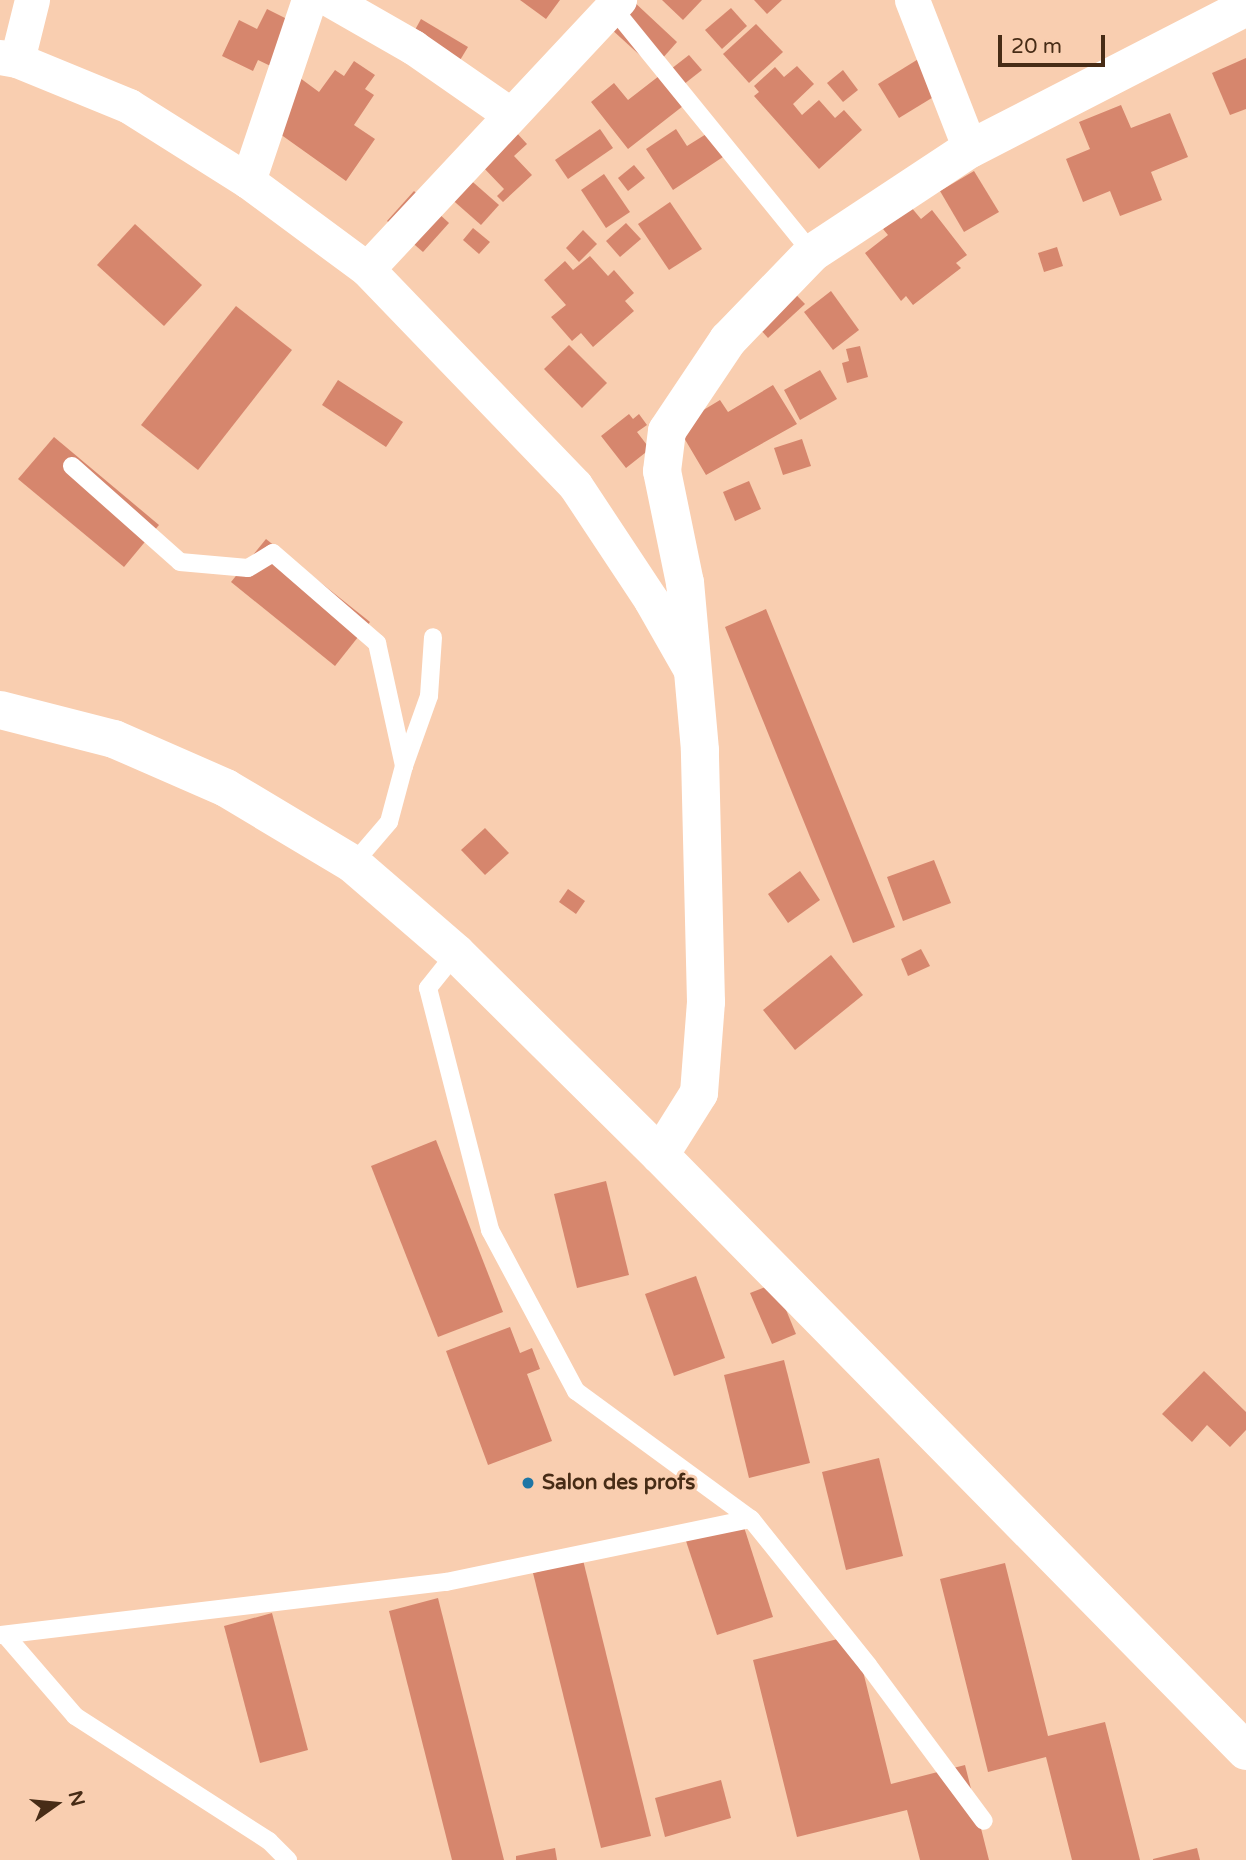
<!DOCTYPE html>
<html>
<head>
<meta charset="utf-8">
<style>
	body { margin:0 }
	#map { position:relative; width:1246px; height:1860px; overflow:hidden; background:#f9ceb0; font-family:"Varela Round",sans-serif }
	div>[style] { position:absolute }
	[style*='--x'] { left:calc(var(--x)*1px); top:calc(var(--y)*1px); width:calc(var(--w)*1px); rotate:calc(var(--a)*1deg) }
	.building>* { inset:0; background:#d6866d }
	.lane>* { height:18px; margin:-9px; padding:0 9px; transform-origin:9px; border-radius:9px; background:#fff }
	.street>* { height:35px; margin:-17.5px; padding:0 17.5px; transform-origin:17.5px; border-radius:17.5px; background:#fff }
	.secondary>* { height:38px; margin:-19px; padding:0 19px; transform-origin:19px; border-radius:19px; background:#fff }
	.dots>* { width:19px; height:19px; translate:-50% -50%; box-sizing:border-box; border:4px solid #f9ceb0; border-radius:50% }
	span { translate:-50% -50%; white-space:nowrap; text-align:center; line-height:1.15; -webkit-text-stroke:6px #f9ceb0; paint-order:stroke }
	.poi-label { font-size:21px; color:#472c16; font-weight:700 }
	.left { translate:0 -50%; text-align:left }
	.north { position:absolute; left:21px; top:1769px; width:70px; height:70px; -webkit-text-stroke:5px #f9ceb0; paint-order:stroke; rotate:75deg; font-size:19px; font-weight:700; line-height:28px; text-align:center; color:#472c16 }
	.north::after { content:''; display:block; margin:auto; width:24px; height:32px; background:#472c16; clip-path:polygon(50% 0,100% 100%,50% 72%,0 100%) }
	.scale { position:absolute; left:998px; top:35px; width:107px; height:32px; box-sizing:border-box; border:4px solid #472c16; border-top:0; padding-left:9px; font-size:21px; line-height:24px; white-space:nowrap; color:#472c16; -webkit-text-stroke:5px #f9ceb0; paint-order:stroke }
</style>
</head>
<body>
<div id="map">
	<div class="building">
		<i style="clip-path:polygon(520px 0,560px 0,546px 19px)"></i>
		<i style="clip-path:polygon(632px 0,677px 42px,661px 60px,644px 59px,598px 17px)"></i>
		<i style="clip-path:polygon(662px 0,702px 0,683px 20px)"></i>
		<i style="clip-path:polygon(754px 0,782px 0,767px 14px)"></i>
		<i style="clip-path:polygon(731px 8px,747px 26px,722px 49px,705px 30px)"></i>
		<i style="clip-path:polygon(267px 9px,301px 26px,279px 70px,258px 60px,253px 71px,222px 56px,239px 20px,257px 29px)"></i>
		<i style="clip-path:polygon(421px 19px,468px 47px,451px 75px,405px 48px)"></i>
		<i style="clip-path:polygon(756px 24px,783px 52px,749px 83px,723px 54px)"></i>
		<i style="clip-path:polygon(689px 55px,702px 70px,674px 92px,662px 76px)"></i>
		<i style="clip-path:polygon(920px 58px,940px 93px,899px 118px,878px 84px)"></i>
		<i style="clip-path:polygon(1246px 58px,1246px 109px,1230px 115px,1212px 73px)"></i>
		<i style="clip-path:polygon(354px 61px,375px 75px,365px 89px,374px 95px,354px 125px,375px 139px,346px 181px,273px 129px,300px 78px,319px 92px,335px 70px,344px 76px)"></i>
		<i style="clip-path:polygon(797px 66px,814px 84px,793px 104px,802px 115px,819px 100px,835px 118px,844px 110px,862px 130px,819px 169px,754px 96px,759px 92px,754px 86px,775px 67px,784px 77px)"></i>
		<i style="clip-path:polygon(843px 70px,858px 90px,843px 102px,827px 83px)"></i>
		<i style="clip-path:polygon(659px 76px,683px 106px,628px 149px,591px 102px,614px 83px,628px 100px)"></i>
		<i style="clip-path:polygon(1121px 105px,1131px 128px,1170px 113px,1188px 157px,1151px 172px,1162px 200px,1120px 216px,1110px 191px,1083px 202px,1066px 159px,1090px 149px,1079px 122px)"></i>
		<i style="clip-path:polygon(600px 129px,613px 148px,568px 179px,555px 160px)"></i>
		<i style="clip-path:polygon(676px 129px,687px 146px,711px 131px,726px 155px,673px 190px,646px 149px)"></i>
		<i style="clip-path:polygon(515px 131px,527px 144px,514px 156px,532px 175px,503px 202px,497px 196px,504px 189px,480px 164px)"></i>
		<i style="clip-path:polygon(634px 165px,645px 178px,628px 191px,618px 178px)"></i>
		<i style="clip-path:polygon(974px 171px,999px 212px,964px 232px,940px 191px)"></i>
		<i style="clip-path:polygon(604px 174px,630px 212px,606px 228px,581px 190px)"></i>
		<i style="clip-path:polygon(466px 176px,499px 205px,481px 225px,431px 181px)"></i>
		<i style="clip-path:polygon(414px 191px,449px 223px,423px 252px,387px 221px)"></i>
		<i style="clip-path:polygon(670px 202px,702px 249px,669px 270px,638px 224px)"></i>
		<i style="clip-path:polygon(911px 207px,921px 219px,932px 210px,967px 255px,956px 263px,961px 268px,913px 305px,906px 296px,901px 301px,865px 253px,888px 235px,883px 229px)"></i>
		<i style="clip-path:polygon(626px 223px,641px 239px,620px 257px,606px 241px)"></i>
		<i style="clip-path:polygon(135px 224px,202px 285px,164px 326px,97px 265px)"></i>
		<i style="clip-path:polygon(473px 228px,490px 242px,479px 254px,463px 240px)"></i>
		<i style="clip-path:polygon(583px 230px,597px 244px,579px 262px,566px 248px)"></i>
		<i style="clip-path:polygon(1057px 247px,1063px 266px,1044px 272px,1038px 253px)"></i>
		<i style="clip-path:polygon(590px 256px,608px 276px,614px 270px,634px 293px,625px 301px,634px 311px,593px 347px,581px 333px,572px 341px,551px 317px,566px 305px,544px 280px,565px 261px,573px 270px)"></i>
		<i style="clip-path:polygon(780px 278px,805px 304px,768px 338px,744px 311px)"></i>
		<i style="clip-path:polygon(831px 291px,859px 330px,833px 350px,804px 312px)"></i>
		<i style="clip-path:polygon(236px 306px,292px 350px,198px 470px,141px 425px)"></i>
		<i style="clip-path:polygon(569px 345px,607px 383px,582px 408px,544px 369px)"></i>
		<i style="clip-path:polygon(860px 346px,868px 377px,847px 383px,842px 363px,849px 361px,846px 349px)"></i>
		<i style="clip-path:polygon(820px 370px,837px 399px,800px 420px,784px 390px)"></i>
		<i style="clip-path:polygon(338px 380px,403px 422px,386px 447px,322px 405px)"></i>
		<i style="clip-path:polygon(773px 385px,797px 424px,706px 475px,677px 426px,720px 400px,728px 412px)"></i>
		<i style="clip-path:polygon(629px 414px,633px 419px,639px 414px,647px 425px,637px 432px,650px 449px,626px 468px,601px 436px)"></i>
		<i style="clip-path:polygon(54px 437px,159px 525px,124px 567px,18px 479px)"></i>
		<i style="clip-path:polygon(802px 439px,811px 466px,783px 475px,774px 448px)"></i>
		<i style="clip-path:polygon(749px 481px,761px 509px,735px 521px,723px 492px)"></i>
		<i style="clip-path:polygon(266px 539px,370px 622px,335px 666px,231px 582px)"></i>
		<i style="clip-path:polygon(766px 609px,895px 927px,853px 943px,725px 627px)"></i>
		<i style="clip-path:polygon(485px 828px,509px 853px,485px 875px,461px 850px)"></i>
		<i style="clip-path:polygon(934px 860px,951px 903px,903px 921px,887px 877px)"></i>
		<i style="clip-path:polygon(800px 871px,820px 900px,788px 923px,768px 894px)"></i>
		<i style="clip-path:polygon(568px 889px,585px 901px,576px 914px,559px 902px)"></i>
		<i style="clip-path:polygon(921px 949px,930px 966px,908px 976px,901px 959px)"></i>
		<i style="clip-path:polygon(831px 955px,863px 995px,795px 1050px,763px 1010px)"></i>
		<i style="clip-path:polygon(436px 1140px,503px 1312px,438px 1337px,371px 1166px)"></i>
		<i style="clip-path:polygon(606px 1181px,629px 1275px,577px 1288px,554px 1194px)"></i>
		<i style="clip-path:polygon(696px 1276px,725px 1358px,674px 1376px,645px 1294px)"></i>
		<i style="clip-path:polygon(775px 1283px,796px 1334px,772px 1344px,750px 1293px)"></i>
		<i style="clip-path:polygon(510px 1327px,520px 1353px,532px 1348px,540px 1369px,527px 1374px,552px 1441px,488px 1465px,446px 1351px)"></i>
		<i style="clip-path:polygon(784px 1360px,810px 1463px,749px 1478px,724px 1375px)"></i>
		<i style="clip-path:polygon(1204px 1371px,1246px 1412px,1246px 1430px,1230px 1447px,1207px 1425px,1192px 1442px,1162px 1414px)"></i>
		<i style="clip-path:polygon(879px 1458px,903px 1556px,846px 1570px,822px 1472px)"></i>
		<i style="clip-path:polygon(743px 1524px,773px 1617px,717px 1635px,686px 1541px)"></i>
		<i style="clip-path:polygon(583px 1560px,651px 1836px,601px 1848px,533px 1573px)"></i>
		<i style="clip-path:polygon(1005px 1563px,1048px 1736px,1105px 1722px,1140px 1860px,1072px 1860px,1046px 1757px,988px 1772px,940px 1579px)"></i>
		<i style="clip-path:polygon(438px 1598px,504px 1860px,452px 1860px,389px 1611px)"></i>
		<i style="clip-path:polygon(272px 1613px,308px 1750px,260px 1763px,224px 1626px)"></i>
		<i style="clip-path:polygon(854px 1635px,891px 1784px,965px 1765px,989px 1860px,920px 1860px,907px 1810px,797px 1837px,753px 1660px)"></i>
		<i style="clip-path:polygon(721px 1780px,731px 1818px,665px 1837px,655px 1798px)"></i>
		<i style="clip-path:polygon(555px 1848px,557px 1860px,516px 1860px,516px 1856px)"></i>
		<i style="clip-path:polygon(1197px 1848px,1200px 1860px,1153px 1860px,1153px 1859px)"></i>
	</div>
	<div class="lane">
		<i style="--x:613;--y:8;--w:316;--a:50.9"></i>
		<i style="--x:72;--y:466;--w:144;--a:41.6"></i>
		<i style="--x:180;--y:562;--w:68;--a:5"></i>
		<i style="--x:248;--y:568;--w:29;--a:-31"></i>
		<i style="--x:273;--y:553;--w:138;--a:40.9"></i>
		<i style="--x:377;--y:643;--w:126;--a:77.6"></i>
		<i style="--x:404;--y:766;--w:58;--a:105"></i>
		<i style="--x:389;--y:822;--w:55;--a:130.6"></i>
		<i style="--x:404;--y:766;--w:74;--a:-70.3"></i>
		<i style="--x:429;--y:696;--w:59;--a:-86.1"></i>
		<i style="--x:456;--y:953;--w:45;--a:128.7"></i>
		<i style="--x:428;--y:988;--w:250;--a:75.6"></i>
		<i style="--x:490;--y:1230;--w:183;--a:61.9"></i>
		<i style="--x:576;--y:1391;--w:217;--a:36.2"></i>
		<i style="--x:751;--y:1519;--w:187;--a:51.3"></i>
		<i style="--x:868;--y:1665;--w:194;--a:53.4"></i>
		<i style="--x:0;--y:1635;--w:449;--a:-6.8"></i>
		<i style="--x:446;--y:1582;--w:311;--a:-11.7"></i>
		<i style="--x:6;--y:1636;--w:106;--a:49.2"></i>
		<i style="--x:75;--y:1716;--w:231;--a:32.8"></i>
		<i style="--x:269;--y:1841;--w:27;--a:45"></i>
	</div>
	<div class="street">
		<i style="--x:331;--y:0;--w:95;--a:29.8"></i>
		<i style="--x:413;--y:47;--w:119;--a:34.8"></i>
		<i style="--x:912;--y:0;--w:160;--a:68.7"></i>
		<i style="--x:0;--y:57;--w:17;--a:10"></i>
		<i style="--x:17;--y:60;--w:121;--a:22.3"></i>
		<i style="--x:129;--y:106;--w:141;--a:32.2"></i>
		<i style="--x:248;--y:181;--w:148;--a:36.5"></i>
		<i style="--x:367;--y:269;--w:300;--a:46.1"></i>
		<i style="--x:575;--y:485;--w:138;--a:56.5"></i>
		<i style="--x:651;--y:600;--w:85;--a:60.4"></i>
		<i style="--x:17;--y:60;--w:62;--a:-76"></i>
		<i style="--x:248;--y:181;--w:191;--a:-71.4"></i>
		<i style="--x:367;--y:269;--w:369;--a:-46.9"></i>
	</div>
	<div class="secondary">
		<i style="--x:0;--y:710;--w:118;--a:14.3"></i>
		<i style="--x:114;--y:739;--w:122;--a:23.6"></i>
		<i style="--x:226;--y:788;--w:148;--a:30.9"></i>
		<i style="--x:353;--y:864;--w:136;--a:40.8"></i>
		<i style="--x:456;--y:953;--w:287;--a:44.7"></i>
		<i style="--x:660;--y:1155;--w:836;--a:45.48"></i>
		<i style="--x:660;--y:1155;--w:73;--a:-57.8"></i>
		<i style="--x:699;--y:1093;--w:91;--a:-85.6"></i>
		<i style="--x:706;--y:1002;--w:252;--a:-91.4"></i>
		<i style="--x:700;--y:750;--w:168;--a:-95.1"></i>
		<i style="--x:685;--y:583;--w:114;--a:-101.6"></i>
		<i style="--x:662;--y:471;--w:40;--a:-82.9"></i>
		<i style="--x:667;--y:431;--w:110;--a:-56.2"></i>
		<i style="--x:728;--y:340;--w:121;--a:-46"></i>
		<i style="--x:812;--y:253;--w:189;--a:-33.4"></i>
		<i style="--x:970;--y:149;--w:310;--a:-27.2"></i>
	</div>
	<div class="dots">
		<i style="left:528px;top:1483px;background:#1e76a5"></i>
	</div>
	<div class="poi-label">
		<span class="left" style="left:542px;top:1483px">Salon des profs</span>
	</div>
	<div class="north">N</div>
	<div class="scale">20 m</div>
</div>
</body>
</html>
